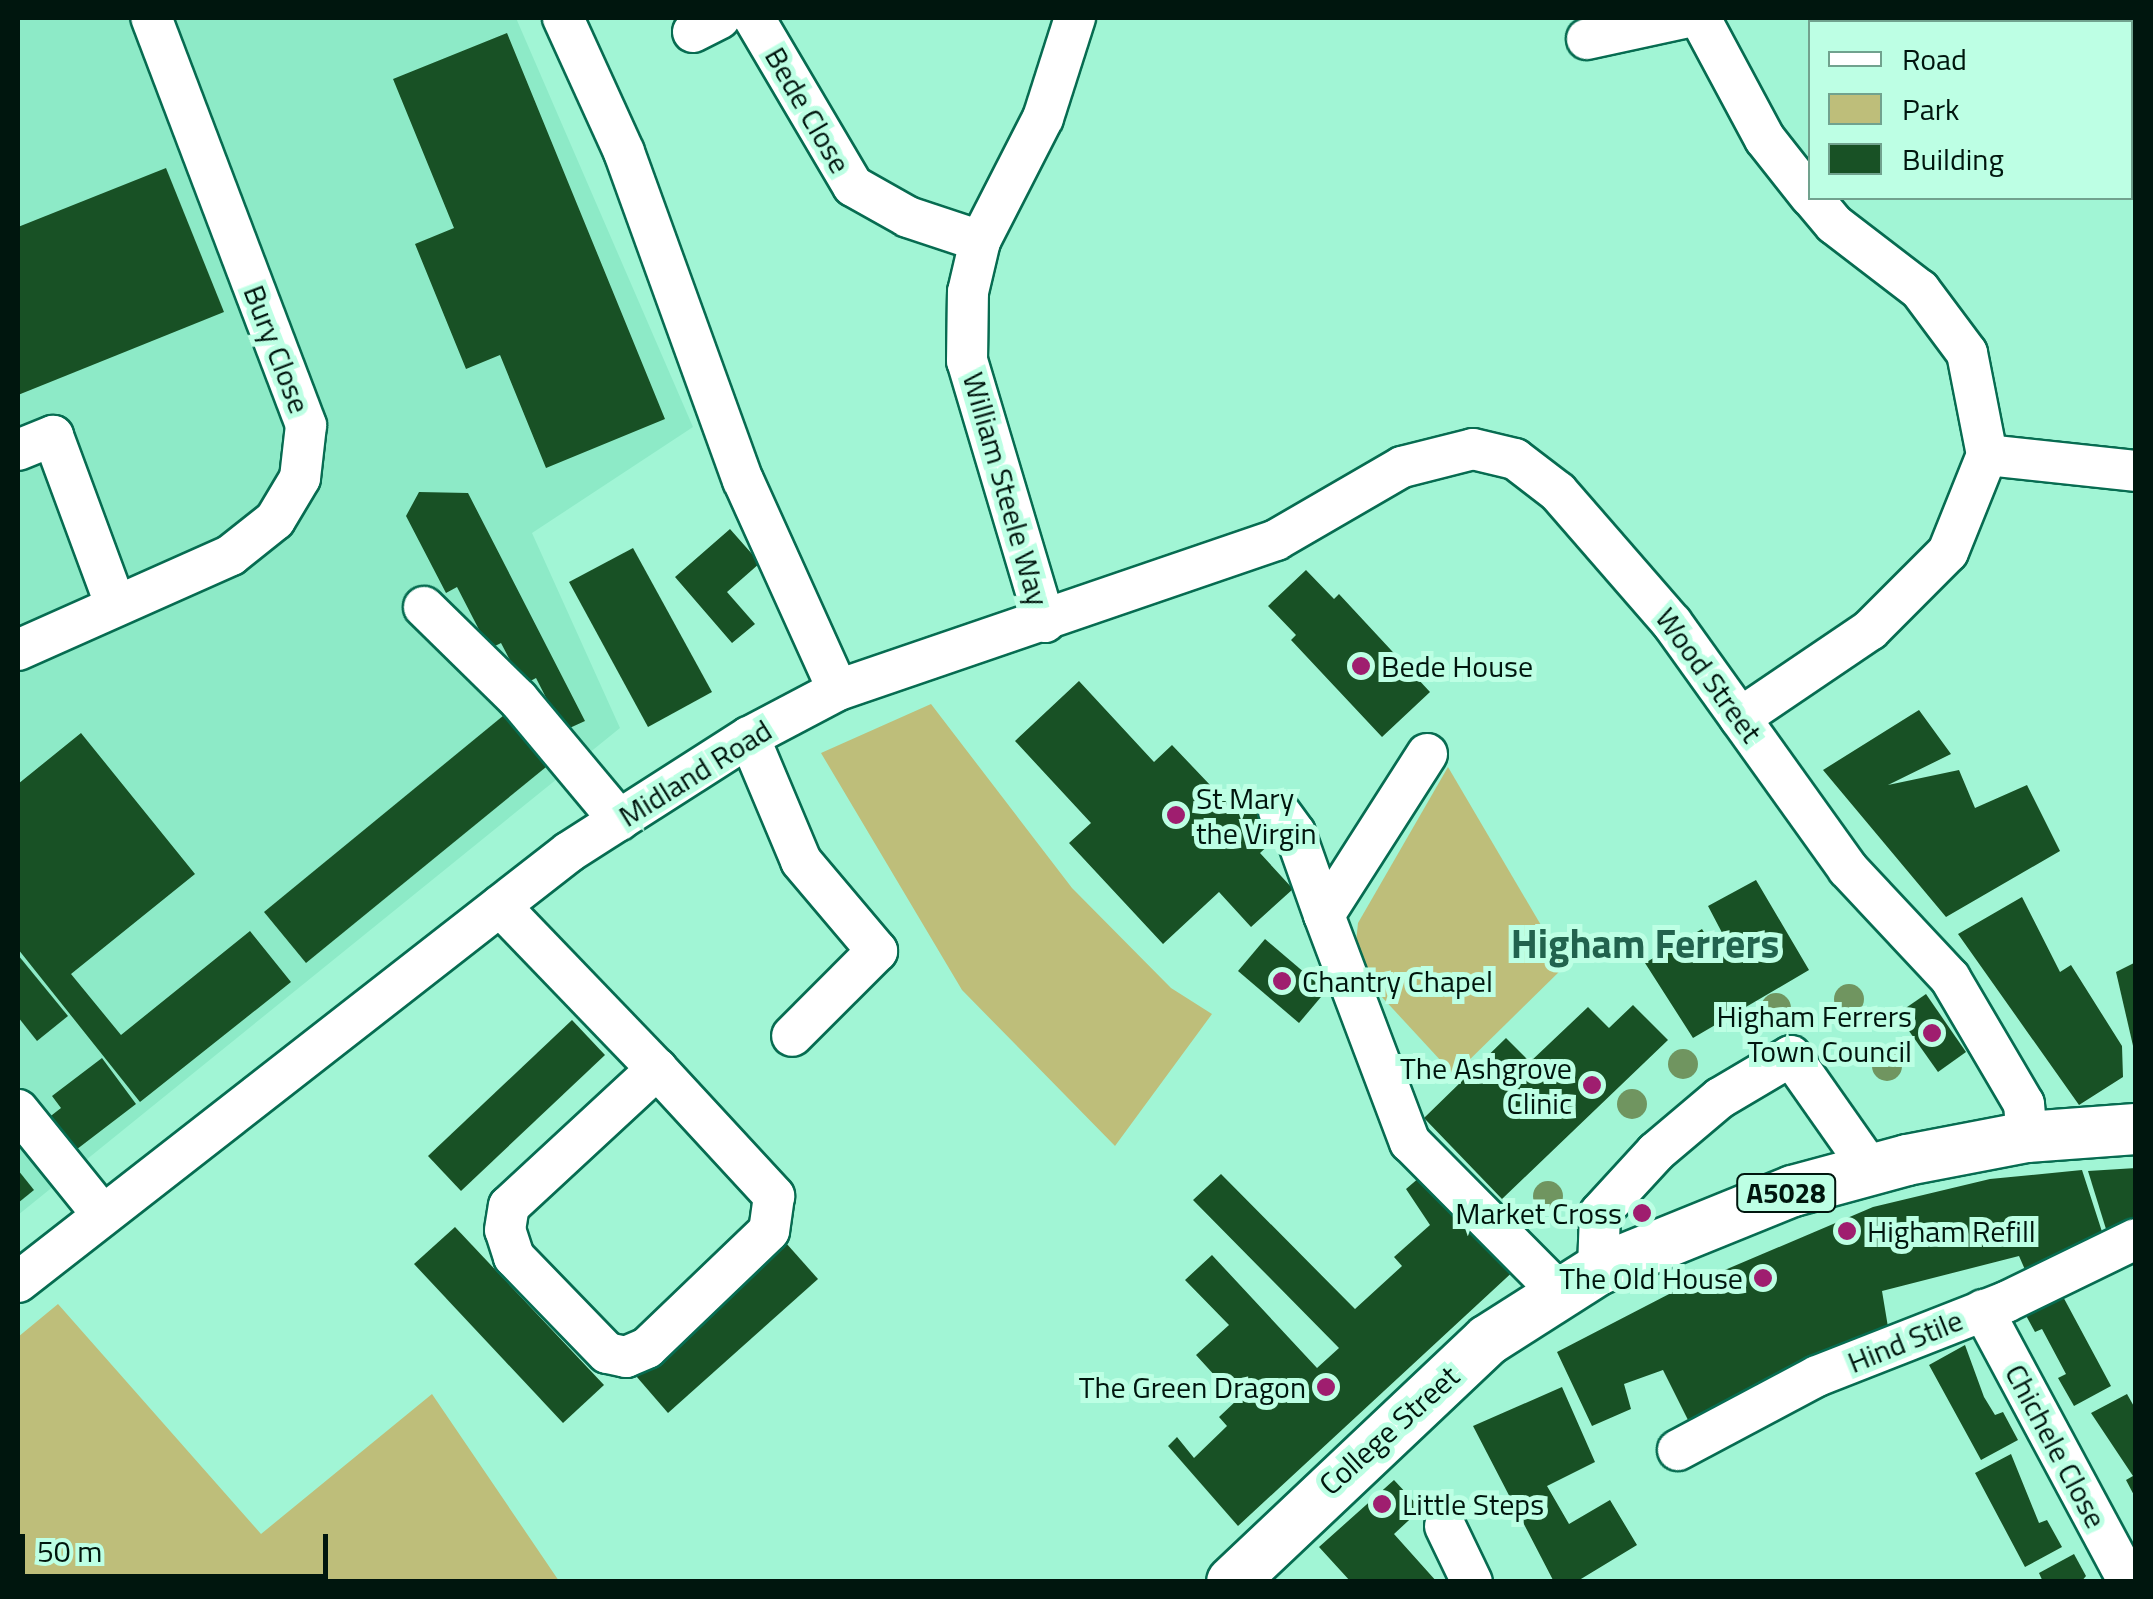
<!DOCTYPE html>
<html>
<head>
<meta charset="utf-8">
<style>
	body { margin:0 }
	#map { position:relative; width:2153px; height:1599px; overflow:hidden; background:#a1f5d5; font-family:"Titillium Web",sans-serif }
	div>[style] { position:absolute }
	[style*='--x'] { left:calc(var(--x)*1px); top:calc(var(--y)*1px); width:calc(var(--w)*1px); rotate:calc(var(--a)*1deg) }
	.built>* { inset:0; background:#8deac7 }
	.green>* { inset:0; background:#bebe7a }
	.building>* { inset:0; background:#185125 }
	.roads { filter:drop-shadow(2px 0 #076c51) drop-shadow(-2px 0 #076c51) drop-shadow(0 2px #076c51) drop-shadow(0 -2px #076c51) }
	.minor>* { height:40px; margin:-20px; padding:0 20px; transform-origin:20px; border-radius:20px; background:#fff }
	.major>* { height:50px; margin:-25px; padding:0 25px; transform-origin:25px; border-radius:25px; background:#fff }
	.trees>* { width:30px; height:30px; margin:-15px; border-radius:50%; background:#709560 }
	.dots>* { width:28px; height:28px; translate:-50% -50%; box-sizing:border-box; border:5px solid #bdffe4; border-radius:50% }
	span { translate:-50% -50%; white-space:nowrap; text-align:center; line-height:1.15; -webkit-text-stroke:10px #bdffe4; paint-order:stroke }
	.shield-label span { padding:2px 8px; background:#bdffe4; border:2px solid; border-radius:8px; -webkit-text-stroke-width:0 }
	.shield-label { font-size:28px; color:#00160e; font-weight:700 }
	.street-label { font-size:30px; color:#00160e }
	.poi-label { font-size:30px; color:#00160e }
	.left { translate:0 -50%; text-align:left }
	.right { translate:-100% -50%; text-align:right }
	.district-label { font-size:40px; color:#22634e; font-weight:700 }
	.frame { position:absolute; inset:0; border:20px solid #00160e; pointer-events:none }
	.legend { position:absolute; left:1808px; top:20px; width:325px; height:180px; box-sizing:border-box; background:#bdffe4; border:2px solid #71a28e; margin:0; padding:12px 18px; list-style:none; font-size:30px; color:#00160e }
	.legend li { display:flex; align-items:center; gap:20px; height:50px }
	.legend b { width:50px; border:2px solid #71a28e }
	.scale { position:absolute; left:20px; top:1534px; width:308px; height:45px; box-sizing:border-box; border:5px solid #00160e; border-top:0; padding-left:12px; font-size:30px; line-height:35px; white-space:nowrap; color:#00160e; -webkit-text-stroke:8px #bdffe4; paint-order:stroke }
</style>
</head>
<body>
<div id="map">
	<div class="built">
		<i style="clip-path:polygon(18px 18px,516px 18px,693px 427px,532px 533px,620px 728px,18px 1215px)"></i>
	</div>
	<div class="green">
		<i style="clip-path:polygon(931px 704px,1072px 888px,1171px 988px,1212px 1014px,1115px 1146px,962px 990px,821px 753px)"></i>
		<i style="clip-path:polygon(1448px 767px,1565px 966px,1454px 1075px,1369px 983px,1355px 952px,1358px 923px)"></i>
		<i style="clip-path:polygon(58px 1304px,261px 1534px,432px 1394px,559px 1581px,18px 1581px,18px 1337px)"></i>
	</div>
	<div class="building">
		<i style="clip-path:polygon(507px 33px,665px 419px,546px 468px,500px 355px,466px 369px,415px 244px,454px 228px,393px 79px)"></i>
		<i style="clip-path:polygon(166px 168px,224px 312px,18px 395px,18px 227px)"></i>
		<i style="clip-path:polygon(419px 492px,468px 493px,585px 721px,563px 731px,536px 678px,523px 685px,501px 643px,489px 649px,457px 587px,446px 593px,406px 516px)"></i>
		<i style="clip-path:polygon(730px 529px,760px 563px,727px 592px,755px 624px,732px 643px,675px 577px)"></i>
		<i style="clip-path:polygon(633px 548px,712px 692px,648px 727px,569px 582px)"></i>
		<i style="clip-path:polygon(1306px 570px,1334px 599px,1339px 594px,1430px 692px,1382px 737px,1291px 640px,1296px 635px,1268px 606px)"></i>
		<i style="clip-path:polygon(1079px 681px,1154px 762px,1172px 745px,1231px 807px,1246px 792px,1283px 832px,1260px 853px,1293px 889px,1251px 927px,1219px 892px,1163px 944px,1069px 843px,1091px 823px,1015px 741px)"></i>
		<i style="clip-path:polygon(1919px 710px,1951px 754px,1888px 785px,1959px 770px,1975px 808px,2027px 785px,2060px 851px,1946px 917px,1823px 770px)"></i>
		<i style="clip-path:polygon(509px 711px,551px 763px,306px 963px,264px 912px)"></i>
		<i style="clip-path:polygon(81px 733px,195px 874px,71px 974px,121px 1035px,250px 931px,291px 982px,140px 1102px,18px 949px,18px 784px)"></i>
		<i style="clip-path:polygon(1756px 880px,1809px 970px,1693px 1038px,1645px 963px,1702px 929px,1717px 954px,1729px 946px,1708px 906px)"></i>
		<i style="clip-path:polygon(2022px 897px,2060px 972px,2071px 965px,2122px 1046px,2123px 1077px,2079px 1105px,1958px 934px)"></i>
		<i style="clip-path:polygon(1265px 939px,1326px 991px,1299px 1023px,1238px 971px)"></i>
		<i style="clip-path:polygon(18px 955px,68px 1016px,37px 1041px,18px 1017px)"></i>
		<i style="clip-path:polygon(2136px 962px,2136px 1050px,2134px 1050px,2116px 972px)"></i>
		<i style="clip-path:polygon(1926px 994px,1966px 1052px,1938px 1072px,1897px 1014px)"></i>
		<i style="clip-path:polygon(1633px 1005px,1668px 1040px,1502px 1199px,1424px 1118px,1506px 1038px,1530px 1062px,1588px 1007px,1609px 1028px)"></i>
		<i style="clip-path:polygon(572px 1020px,605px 1055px,461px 1191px,428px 1156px)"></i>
		<i style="clip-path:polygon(102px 1058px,136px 1104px,68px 1156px,43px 1122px,61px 1108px,52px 1096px)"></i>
		<i style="clip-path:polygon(2136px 1168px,2136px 1229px,2110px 1242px,2088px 1171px)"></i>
		<i style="clip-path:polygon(18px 1170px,34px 1190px,18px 1203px)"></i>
		<i style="clip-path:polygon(2082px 1170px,2106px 1244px,2026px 1272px,2019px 1256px,1882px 1291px,1889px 1333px,1688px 1420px,1663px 1370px,1624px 1384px,1631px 1409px,1592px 1426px,1557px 1352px,1673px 1292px,1873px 1207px,1990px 1179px)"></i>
		<i style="clip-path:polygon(1427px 1171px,1518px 1267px,1238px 1526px,1168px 1446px,1177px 1437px,1194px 1458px,1227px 1426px,1219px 1417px,1237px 1400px,1196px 1355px,1229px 1325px,1185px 1280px,1212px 1255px,1317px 1368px,1339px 1348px,1193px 1200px,1221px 1174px,1355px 1309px,1402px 1266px,1394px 1257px,1430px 1225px,1406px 1189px)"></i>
		<i style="clip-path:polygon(455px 1227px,604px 1385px,563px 1423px,414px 1264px)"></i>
		<i style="clip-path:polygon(786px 1243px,818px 1279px,668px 1413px,636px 1376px)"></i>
		<i style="clip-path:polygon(2060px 1291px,2111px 1386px,2074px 1406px,2058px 1378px,2066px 1374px,2042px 1329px,2035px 1332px,2023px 1310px)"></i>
		<i style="clip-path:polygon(1965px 1345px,1984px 1397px,1995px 1415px,2003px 1412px,2018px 1440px,1981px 1460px,1929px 1365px)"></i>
		<i style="clip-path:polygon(1562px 1387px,1595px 1462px,1547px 1486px,1569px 1524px,1610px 1500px,1637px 1545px,1576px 1582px,1554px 1582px,1473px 1426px)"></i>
		<i style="clip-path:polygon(2127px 1394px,2136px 1410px,2136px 1499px,2126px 1480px,2133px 1476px,2091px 1413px)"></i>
		<i style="clip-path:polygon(2011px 1454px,2039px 1523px,2047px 1520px,2062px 1547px,2025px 1567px,1975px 1473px)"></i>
		<i style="clip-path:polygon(1394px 1480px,1421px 1509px,1394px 1534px,1437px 1582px,1351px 1582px,1319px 1547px)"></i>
		<i style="clip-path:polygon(2074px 1554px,2086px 1576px,2081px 1582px,2043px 1582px,2039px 1573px)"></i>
	</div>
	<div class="roads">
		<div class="minor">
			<i style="--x:563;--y:18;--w:147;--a:65.5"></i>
			<i style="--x:624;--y:152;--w:349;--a:70.1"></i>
			<i style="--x:743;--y:480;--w:230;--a:65.7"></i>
			<i style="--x:754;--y:18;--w:195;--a:59.5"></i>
			<i style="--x:853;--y:186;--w:63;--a:29.4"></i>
			<i style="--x:908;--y:217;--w:76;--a:18.4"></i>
			<i style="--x:1700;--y:18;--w:137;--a:61.8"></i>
			<i style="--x:1765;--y:139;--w:73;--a:51.7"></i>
			<i style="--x:693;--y:32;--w:30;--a:-27"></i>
			<i style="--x:1587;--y:39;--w:98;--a:-12.3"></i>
			<i style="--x:18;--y:450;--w:38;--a:-22"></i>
			<i style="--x:53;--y:436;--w:181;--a:69.7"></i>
			<i style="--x:1987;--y:455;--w:150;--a:6.1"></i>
			<i style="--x:424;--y:607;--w:132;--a:44.4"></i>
			<i style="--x:518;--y:699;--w:158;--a:50.1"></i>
			<i style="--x:1045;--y:622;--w:272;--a:-106.6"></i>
			<i style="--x:967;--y:361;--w:69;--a:-89.2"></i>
			<i style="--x:968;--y:292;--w:52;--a:-76.8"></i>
			<i style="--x:980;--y:241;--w:138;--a:-62.9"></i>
			<i style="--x:1043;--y:118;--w:105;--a:-72.3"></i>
			<i style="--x:18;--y:650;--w:233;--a:-24"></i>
			<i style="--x:231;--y:555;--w:56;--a:-38.5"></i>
			<i style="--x:275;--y:520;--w:49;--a:-59.2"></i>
			<i style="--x:300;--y:478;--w:53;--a:-83.5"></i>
			<i style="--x:306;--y:425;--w:436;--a:-110.8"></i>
			<i style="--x:1740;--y:718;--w:157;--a:-34.1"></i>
			<i style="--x:1870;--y:630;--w:110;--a:-45"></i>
			<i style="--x:1948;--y:552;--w:105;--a:-68.1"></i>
			<i style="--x:1987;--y:455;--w:104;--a:-101.1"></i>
			<i style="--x:1967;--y:353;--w:79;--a:-126.7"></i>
			<i style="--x:1920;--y:290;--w:108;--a:-142.5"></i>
			<i style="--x:1834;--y:224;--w:34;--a:-130"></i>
			<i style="--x:749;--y:737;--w:134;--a:67.2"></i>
			<i style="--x:801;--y:861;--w:118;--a:49.8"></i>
			<i style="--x:877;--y:951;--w:120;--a:135"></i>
			<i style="--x:1427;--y:754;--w:191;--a:122.6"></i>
			<i style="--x:1324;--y:915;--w:243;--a:69.3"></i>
			<i style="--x:1410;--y:1142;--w:210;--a:45.2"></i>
			<i style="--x:1279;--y:811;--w:27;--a:54"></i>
			<i style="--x:1295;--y:833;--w:87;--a:70.5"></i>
			<i style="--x:500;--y:906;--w:226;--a:46.1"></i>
			<i style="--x:657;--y:1069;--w:173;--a:47.3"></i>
			<i style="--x:774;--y:1196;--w:35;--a:98"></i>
			<i style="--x:769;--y:1231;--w:169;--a:136.2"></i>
			<i style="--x:647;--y:1348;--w:23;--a:157"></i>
			<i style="--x:626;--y:1357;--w:19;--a:-168"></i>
			<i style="--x:607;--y:1353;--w:134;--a:-134.1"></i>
			<i style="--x:514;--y:1257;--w:28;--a:-108"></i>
			<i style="--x:505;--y:1230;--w:24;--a:-81"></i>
			<i style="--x:509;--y:1206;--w:202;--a:-42.8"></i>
			<i style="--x:18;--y:1110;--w:132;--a:51.1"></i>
			<i style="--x:1598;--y:1270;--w:57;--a:-88"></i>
			<i style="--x:1600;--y:1213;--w:83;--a:-47.4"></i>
			<i style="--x:1656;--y:1152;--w:84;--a:-40.2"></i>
			<i style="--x:1720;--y:1098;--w:82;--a:-30.6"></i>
			<i style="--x:1791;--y:1056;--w:139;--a:54.9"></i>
			<i style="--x:18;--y:1282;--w:699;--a:-37.97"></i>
			<i style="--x:569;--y:852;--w:214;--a:-32.6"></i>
			<i style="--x:749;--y:737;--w:101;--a:-27.8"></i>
			<i style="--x:838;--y:690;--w:463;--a:-18.9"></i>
			<i style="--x:1276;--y:540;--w:146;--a:-30.1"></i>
			<i style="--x:1402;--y:467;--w:73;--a:-14.2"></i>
			<i style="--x:1473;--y:449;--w:43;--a:13.4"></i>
			<i style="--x:1515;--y:459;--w:54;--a:37.5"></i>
			<i style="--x:1558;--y:492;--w:174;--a:49"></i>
			<i style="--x:1672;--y:623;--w:302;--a:54.4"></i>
			<i style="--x:1848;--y:869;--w:149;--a:46.9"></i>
			<i style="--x:1950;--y:978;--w:146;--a:59.6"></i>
			<i style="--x:2024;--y:1104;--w:33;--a:85"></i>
			<i style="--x:1983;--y:1310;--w:309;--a:61.8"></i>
			<i style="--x:1678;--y:1450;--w:157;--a:-28"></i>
			<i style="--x:1817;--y:1376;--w:203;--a:-21.4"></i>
			<i style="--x:2006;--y:1302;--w:144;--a:-25.9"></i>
			<i style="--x:1445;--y:1526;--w:62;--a:64.3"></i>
		</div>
		<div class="major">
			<i style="--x:1232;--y:1582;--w:352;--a:-43.4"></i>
			<i style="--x:1488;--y:1340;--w:130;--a:-32.5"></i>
			<i style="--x:1598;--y:1270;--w:210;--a:-22.1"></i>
			<i style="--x:1793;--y:1191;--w:118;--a:-15.2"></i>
			<i style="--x:1907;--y:1160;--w:122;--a:-10.9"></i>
			<i style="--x:2027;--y:1137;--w:109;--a:-4.2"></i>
		</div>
	</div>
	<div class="trees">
		<i style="left:1849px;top:999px"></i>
		<i style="left:1776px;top:1008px"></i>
		<i style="left:1683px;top:1064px"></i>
		<i style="left:1887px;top:1066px"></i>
		<i style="left:1632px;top:1104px"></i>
		<i style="left:1548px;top:1196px"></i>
	</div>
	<div class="dots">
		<i style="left:1361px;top:666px;background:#9f1e6f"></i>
		<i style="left:1176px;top:815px;background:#9f1e6f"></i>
		<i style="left:1282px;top:981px;background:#9f1e6f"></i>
		<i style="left:1932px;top:1033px;background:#9f1e6f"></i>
		<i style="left:1592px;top:1085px;background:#9f1e6f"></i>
		<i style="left:1642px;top:1213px;background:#9f1e6f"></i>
		<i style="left:1847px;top:1231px;background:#9f1e6f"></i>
		<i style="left:1763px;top:1278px;background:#9f1e6f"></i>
		<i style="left:1326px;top:1387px;background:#9f1e6f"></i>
		<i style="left:1382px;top:1504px;background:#9f1e6f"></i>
	</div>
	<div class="shield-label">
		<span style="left:1786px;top:1193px">A5028</span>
	</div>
	<div class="street-label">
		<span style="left:808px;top:110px;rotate:60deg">Bede Close</span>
		<span style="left:277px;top:349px;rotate:69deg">Bury Close</span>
		<span style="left:1006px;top:489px;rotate:74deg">William Steele Way</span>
		<span style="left:1709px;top:675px;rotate:54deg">Wood Street</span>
		<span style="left:695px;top:773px;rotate:-32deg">Midland Road</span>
		<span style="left:1905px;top:1341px;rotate:-22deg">Hind Stile</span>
		<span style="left:1389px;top:1430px;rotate:-42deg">College Street</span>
		<span style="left:2056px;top:1446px;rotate:62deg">Chichele Close</span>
	</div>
	<div class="poi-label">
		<span class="left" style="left:1381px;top:666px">Bede House</span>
		<span class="left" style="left:1196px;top:815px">St Mary<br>the Virgin</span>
		<span class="left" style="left:1302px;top:981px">Chantry Chapel</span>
		<span class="right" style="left:1912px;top:1033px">Higham Ferrers<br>Town Council</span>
		<span class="right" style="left:1572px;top:1085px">The Ashgrove<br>Clinic</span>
		<span class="right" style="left:1622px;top:1213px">Market Cross</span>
		<span class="left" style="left:1867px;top:1231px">Higham Refill</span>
		<span class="right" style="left:1743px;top:1278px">The Old House</span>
		<span class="right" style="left:1306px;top:1387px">The Green Dragon</span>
		<span class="left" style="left:1402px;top:1504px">Little Steps</span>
	</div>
	<div class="district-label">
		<span style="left:1645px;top:944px">Higham Ferrers</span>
	</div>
	<div class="frame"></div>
	<ul class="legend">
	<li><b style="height:12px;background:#fff"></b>Road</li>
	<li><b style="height:28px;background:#bebe7a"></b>Park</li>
	<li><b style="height:28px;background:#185125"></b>Building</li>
	</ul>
	<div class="scale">50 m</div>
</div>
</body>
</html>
